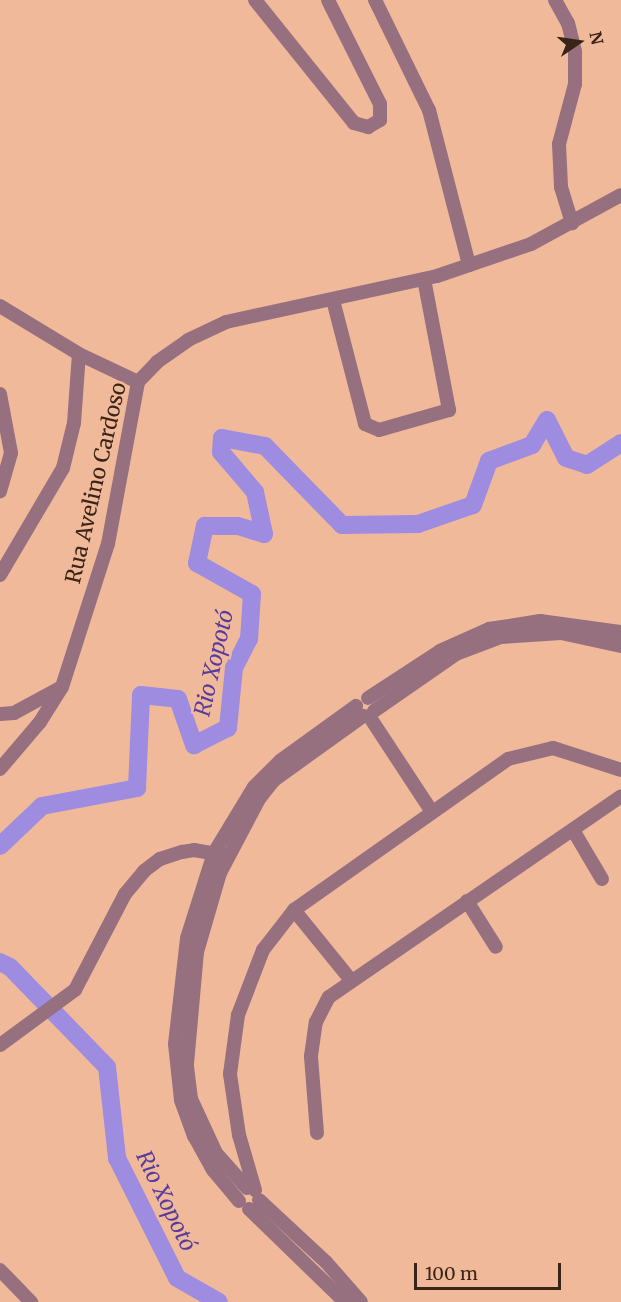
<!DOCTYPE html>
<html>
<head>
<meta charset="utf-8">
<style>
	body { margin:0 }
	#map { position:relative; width:621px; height:1302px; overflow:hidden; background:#f0ba9a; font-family:Merriweather,serif }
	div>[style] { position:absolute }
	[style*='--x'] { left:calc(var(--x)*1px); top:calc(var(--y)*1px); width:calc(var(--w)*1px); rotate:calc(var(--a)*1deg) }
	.river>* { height:18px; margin:-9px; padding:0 9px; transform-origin:9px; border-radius:9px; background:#9d8cdf }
	.minor>* { height:14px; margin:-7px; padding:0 7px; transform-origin:7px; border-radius:7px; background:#977080 }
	span { translate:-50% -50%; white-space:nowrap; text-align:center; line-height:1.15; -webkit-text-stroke:5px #f0ba9a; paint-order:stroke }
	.street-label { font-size:21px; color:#392418 }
	.water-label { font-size:22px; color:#583c9d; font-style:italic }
	.north { position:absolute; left:549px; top:12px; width:60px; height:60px; -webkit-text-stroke:4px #f0ba9a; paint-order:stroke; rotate:77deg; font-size:16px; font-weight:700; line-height:24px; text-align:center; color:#392418 }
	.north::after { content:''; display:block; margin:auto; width:21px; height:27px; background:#392418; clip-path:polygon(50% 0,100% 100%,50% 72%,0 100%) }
	.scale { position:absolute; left:414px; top:1263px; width:147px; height:27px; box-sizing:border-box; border:3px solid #392418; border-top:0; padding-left:8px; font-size:18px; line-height:21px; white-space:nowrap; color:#392418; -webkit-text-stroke:4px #f0ba9a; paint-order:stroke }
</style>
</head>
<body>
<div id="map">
	<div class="river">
		<i style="--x:0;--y:846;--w:58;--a:-43.6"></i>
		<i style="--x:42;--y:806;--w:97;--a:-10.7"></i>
		<i style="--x:137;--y:788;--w:93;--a:-87.5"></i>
		<i style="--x:141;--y:695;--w:37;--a:6"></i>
		<i style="--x:178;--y:699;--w:49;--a:70.8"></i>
		<i style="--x:194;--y:745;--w:38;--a:-27"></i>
		<i style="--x:228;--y:728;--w:60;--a:-84.3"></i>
		<i style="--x:234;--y:668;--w:33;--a:-63"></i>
		<i style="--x:249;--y:639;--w:45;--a:-86.2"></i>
		<i style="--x:252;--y:594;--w:63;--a:-150.6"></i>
		<i style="--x:197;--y:563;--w:38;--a:-78"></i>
		<i style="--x:205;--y:526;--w:33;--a:0"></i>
		<i style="--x:238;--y:526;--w:27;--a:17"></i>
		<i style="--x:264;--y:534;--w:43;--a:-102.1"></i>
		<i style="--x:255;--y:492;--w:52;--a:-130.4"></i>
		<i style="--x:221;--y:452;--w:14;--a:-86"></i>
		<i style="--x:222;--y:438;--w:44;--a:10.5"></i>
		<i style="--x:265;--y:446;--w:110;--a:45.7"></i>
		<i style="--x:342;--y:525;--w:76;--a:-0.8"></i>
		<i style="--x:418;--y:524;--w:58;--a:-19.1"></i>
		<i style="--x:473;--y:505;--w:47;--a:-70"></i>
		<i style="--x:489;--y:461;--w:46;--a:-20.4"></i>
		<i style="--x:532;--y:445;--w:29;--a:-59"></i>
		<i style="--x:547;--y:420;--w:42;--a:63.4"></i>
		<i style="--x:566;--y:458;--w:22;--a:18"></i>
		<i style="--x:587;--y:465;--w:40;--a:-32.9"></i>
		<i style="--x:0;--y:962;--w:11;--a:27"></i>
		<i style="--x:10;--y:967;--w:139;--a:45.9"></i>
		<i style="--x:107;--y:1067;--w:92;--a:83.7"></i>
		<i style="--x:117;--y:1158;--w:134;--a:63.4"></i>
		<i style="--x:177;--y:1278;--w:48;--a:29.7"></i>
	</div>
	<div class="minor">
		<i style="--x:255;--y:0;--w:158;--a:51.2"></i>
		<i style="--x:354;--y:123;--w:15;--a:16"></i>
		<i style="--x:368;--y:127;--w:14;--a:-30"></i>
		<i style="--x:380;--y:120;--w:16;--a:-90"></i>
		<i style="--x:380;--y:104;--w:116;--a:-116.6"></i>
		<i style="--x:375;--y:0;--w:123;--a:63.9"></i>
		<i style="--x:429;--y:110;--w:160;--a:75.5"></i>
		<i style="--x:555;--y:0;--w:26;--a:61"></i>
		<i style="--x:568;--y:23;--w:30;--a:76"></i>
		<i style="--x:575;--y:52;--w:32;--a:90"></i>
		<i style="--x:575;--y:84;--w:62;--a:104.9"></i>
		<i style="--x:559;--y:144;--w:43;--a:87.3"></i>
		<i style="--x:561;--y:187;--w:38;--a:73"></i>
		<i style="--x:333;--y:300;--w:128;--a:75.5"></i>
		<i style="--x:365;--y:424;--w:15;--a:23"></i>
		<i style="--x:379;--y:430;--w:73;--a:-15.9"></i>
		<i style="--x:449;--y:410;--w:133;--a:-100.8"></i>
		<i style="--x:0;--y:306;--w:92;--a:31.3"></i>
		<i style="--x:79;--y:354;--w:65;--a:25.4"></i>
		<i style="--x:0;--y:394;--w:60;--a:79.4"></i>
		<i style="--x:11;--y:453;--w:40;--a:106"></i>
		<i style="--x:0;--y:575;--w:124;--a:-59.5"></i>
		<i style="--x:63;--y:468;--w:46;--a:-76.3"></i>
		<i style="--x:74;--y:423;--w:69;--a:-85.9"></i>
		<i style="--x:368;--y:698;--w:86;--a:-33.1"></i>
		<i style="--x:440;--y:651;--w:54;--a:-24.2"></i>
		<i style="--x:489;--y:629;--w:52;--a:-8.9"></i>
		<i style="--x:540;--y:621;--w:82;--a:7.7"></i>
		<i style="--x:374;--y:711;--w:100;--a:-34.8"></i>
		<i style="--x:456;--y:654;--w:48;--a:-20.7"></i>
		<i style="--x:501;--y:637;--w:60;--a:-3.8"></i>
		<i style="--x:561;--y:633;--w:61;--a:12.2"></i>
		<i style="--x:0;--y:714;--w:14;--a:-4"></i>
		<i style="--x:14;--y:713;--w:52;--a:-28.5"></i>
		<i style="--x:369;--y:716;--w:115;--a:56.7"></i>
		<i style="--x:0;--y:769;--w:62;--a:-49.6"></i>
		<i style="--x:40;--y:722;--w:41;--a:-57.8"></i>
		<i style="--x:62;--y:687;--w:150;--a:-72.2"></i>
		<i style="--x:108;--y:544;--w:165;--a:-79.5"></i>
		<i style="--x:138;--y:382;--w:28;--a:-46"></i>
		<i style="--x:157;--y:362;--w:38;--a:-35"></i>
		<i style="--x:188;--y:340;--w:42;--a:-25.3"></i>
		<i style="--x:226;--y:322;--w:216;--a:-12.3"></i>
		<i style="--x:437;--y:276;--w:99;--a:-18.8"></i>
		<i style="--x:531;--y:244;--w:102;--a:-28.6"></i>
		<i style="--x:573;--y:830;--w:57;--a:59.4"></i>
		<i style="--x:467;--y:901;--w:54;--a:57.8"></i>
		<i style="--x:294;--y:910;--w:89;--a:50.9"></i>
		<i style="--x:0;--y:1045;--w:93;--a:-36.3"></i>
		<i style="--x:75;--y:990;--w:108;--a:-62.5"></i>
		<i style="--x:125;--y:894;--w:30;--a:-50"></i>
		<i style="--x:144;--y:871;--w:20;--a:-37"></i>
		<i style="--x:160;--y:859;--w:23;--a:-18"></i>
		<i style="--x:182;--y:852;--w:12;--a:-9"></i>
		<i style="--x:194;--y:850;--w:27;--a:10"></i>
		<i style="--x:317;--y:1133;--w:77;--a:-94.5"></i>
		<i style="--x:311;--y:1056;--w:34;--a:-82"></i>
		<i style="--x:316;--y:1022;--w:28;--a:-63"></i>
		<i style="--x:329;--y:997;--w:354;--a:-34.5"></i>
		<i style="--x:247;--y:1188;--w:47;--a:-131.5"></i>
		<i style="--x:216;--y:1153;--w:60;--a:-114.8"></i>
		<i style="--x:191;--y:1099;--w:35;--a:-97"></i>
		<i style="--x:187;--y:1064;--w:112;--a:-84.9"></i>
		<i style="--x:197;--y:952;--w:82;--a:-73.8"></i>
		<i style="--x:220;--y:873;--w:84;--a:-62.2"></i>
		<i style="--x:259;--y:799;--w:24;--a:-52"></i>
		<i style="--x:274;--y:780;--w:110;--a:-35.7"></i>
		<i style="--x:255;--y:1190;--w:57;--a:-106.2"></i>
		<i style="--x:239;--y:1135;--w:62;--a:-98.4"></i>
		<i style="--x:230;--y:1074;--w:60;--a:-82.3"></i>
		<i style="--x:238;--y:1015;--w:70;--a:-69"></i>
		<i style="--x:263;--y:950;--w:51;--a:-52.2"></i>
		<i style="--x:294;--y:910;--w:262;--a:-35.2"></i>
		<i style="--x:508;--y:759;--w:46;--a:-13.7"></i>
		<i style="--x:553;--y:748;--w:71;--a:17.9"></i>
		<i style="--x:259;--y:1200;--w:91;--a:42.8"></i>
		<i style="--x:326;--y:1262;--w:53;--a:48.8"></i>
		<i style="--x:239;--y:1201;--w:40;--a:-130"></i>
		<i style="--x:213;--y:1170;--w:39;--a:-119"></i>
		<i style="--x:194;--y:1136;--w:38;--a:-110"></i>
		<i style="--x:181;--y:1100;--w:56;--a:-96.1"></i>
		<i style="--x:175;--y:1044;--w:107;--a:-83.5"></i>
		<i style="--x:187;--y:938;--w:89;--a:-72.4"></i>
		<i style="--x:214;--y:853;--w:77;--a:-58.8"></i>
		<i style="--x:254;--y:787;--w:37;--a:-45"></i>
		<i style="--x:280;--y:761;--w:94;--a:-35.9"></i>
		<i style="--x:249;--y:1209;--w:134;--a:44.1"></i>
		<i style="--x:0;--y:1270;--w:45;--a:45.9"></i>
	</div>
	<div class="street-label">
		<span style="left:96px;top:483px;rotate:-77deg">Rua Avelino Cardoso</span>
	</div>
	<div class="water-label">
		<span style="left:214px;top:663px;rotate:-77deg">Rio Xopotó</span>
		<span style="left:166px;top:1201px;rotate:64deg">Rio Xopotó</span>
	</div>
	<div class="north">N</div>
	<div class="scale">100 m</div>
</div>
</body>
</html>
